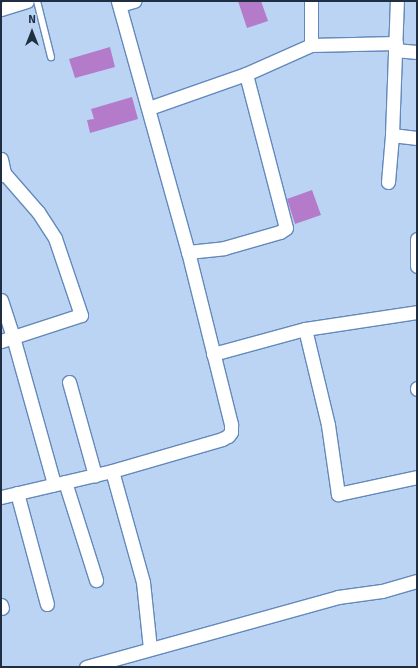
<!DOCTYPE html>
<html>
<head>
<meta charset="utf-8">
<style>
	body { margin:0 }
	#map { position:relative; width:418px; height:668px; overflow:hidden; background:#bcd4f4; font-family:Signika,sans-serif }
	div>[style] { position:absolute }
	[style*='--x'] { left:calc(var(--x)*1px); top:calc(var(--y)*1px); width:calc(var(--w)*1px); rotate:calc(var(--a)*1deg) }
	.building>* { inset:0; background:#b37bca }
	.roads { filter:drop-shadow(1px 0 #6389ba) drop-shadow(-1px 0 #6389ba) drop-shadow(0 1px #6389ba) drop-shadow(0 -1px #6389ba) }
	.lane>* { height:6px; margin:-3px; padding:0 3px; transform-origin:3px; border-radius:3px; background:#fff }
	.street>* { height:13px; margin:-6.5px; padding:0 6.5px; transform-origin:6.5px; border-radius:6.5px; background:#fff }
	span { translate:-50% -50%; white-space:nowrap; text-align:center; line-height:1.15; -webkit-text-stroke:4px #bcd4f4; paint-order:stroke }
	.frame { position:absolute; inset:0; border:2px solid #1f2e43; pointer-events:none }
	.north { position:absolute; left:12px; top:12px; width:40px; height:40px; -webkit-text-stroke:3px #bcd4f4; paint-order:stroke; rotate:0deg; font-size:11px; font-weight:700; line-height:16px; text-align:center; color:#1f2e43 }
	.north::after { content:''; display:block; margin:auto; width:14px; height:18px; background:#1f2e43; clip-path:polygon(50% 0,100% 100%,50% 72%,0 100%) }
</style>
</head>
<body>
<div id="map">
	<div class="building">
		<i style="clip-path:polygon(238px 1px,261px 1px,268px 21px,247px 28px)"></i>
		<i style="clip-path:polygon(110px 47px,115px 67px,75px 78px,69px 59px)"></i>
		<i style="clip-path:polygon(132px 97px,138px 119px,90px 133px,87px 120px,94px 119px,91px 109px)"></i>
		<i style="clip-path:polygon(312px 190px,321px 215px,295px 224px,287px 199px)"></i>
	</div>
	<div class="roads">
		<div class="lane">
			<i style="--x:37;--y:1;--w:58;--a:76"></i>
		</div>
		<div class="street">
			<i style="--x:311;--y:1;--w:44;--a:90"></i>
			<i style="--x:120;--y:5;--w:15;--a:-16"></i>
			<i style="--x:1;--y:9;--w:27;--a:-17"></i>
			<i style="--x:395;--y:50;--w:22;--a:5"></i>
			<i style="--x:149;--y:108;--w:103;--a:-19.3"></i>
			<i style="--x:246;--y:74;--w:71;--a:-24"></i>
			<i style="--x:311;--y:45;--w:85;--a:-1.3"></i>
			<i style="--x:392;--y:135;--w:25;--a:7"></i>
			<i style="--x:1;--y:159;--w:14;--a:78"></i>
			<i style="--x:4;--y:173;--w:4;--a:146"></i>
			<i style="--x:388;--y:182;--w:47;--a:-85.1"></i>
			<i style="--x:392;--y:135;--w:134;--a:-87.9"></i>
			<i style="--x:417;--y:239;--w:27;--a:90"></i>
			<i style="--x:188;--y:252;--w:36;--a:-6"></i>
			<i style="--x:224;--y:248;--w:58;--a:-15.9"></i>
			<i style="--x:280;--y:232;--w:7;--a:-34"></i>
			<i style="--x:286;--y:228;--w:159;--a:-104.6"></i>
			<i style="--x:1;--y:300;--w:39;--a:72"></i>
			<i style="--x:13;--y:337;--w:153;--a:74.4"></i>
			<i style="--x:305;--y:329;--w:99;--a:76.5"></i>
			<i style="--x:328;--y:425;--w:70;--a:81.8"></i>
			<i style="--x:338;--y:494;--w:81;--a:-12.1"></i>
			<i style="--x:1;--y:341;--w:84;--a:-18"></i>
			<i style="--x:81;--y:315;--w:81;--a:-108.7"></i>
			<i style="--x:55;--y:238;--w:31;--a:-123"></i>
			<i style="--x:38;--y:212;--w:52;--a:-131.1"></i>
			<i style="--x:213;--y:354;--w:95;--a:-15.2"></i>
			<i style="--x:305;--y:329;--w:113;--a:-8.6"></i>
			<i style="--x:69;--y:382;--w:97;--a:74.4"></i>
			<i style="--x:417;--y:388;--w:1;--a:90"></i>
			<i style="--x:112;--y:471;--w:115;--a:74.4"></i>
			<i style="--x:143;--y:582;--w:67;--a:84"></i>
			<i style="--x:65;--y:482;--w:103;--a:72.4"></i>
			<i style="--x:17;--y:493;--w:115;--a:74.9"></i>
			<i style="--x:1;--y:497;--w:114;--a:-13.2"></i>
			<i style="--x:112;--y:471;--w:115;--a:-16.2"></i>
			<i style="--x:222;--y:439;--w:7;--a:-27"></i>
			<i style="--x:228;--y:436;--w:5;--a:-53"></i>
			<i style="--x:231;--y:432;--w:8;--a:-90"></i>
			<i style="--x:231;--y:424;--w:177;--a:-104"></i>
			<i style="--x:188;--y:252;--w:261;--a:-105.6"></i>
			<i style="--x:1;--y:605;--w:3;--a:72"></i>
			<i style="--x:86;--y:667;--w:262;--a:-15.5"></i>
			<i style="--x:338;--y:597;--w:44;--a:-7.8"></i>
			<i style="--x:382;--y:591;--w:36;--a:-16"></i>
		</div>
	</div>
	<div class="frame"></div>
	<div class="north">N</div>
</div>
</body>
</html>
